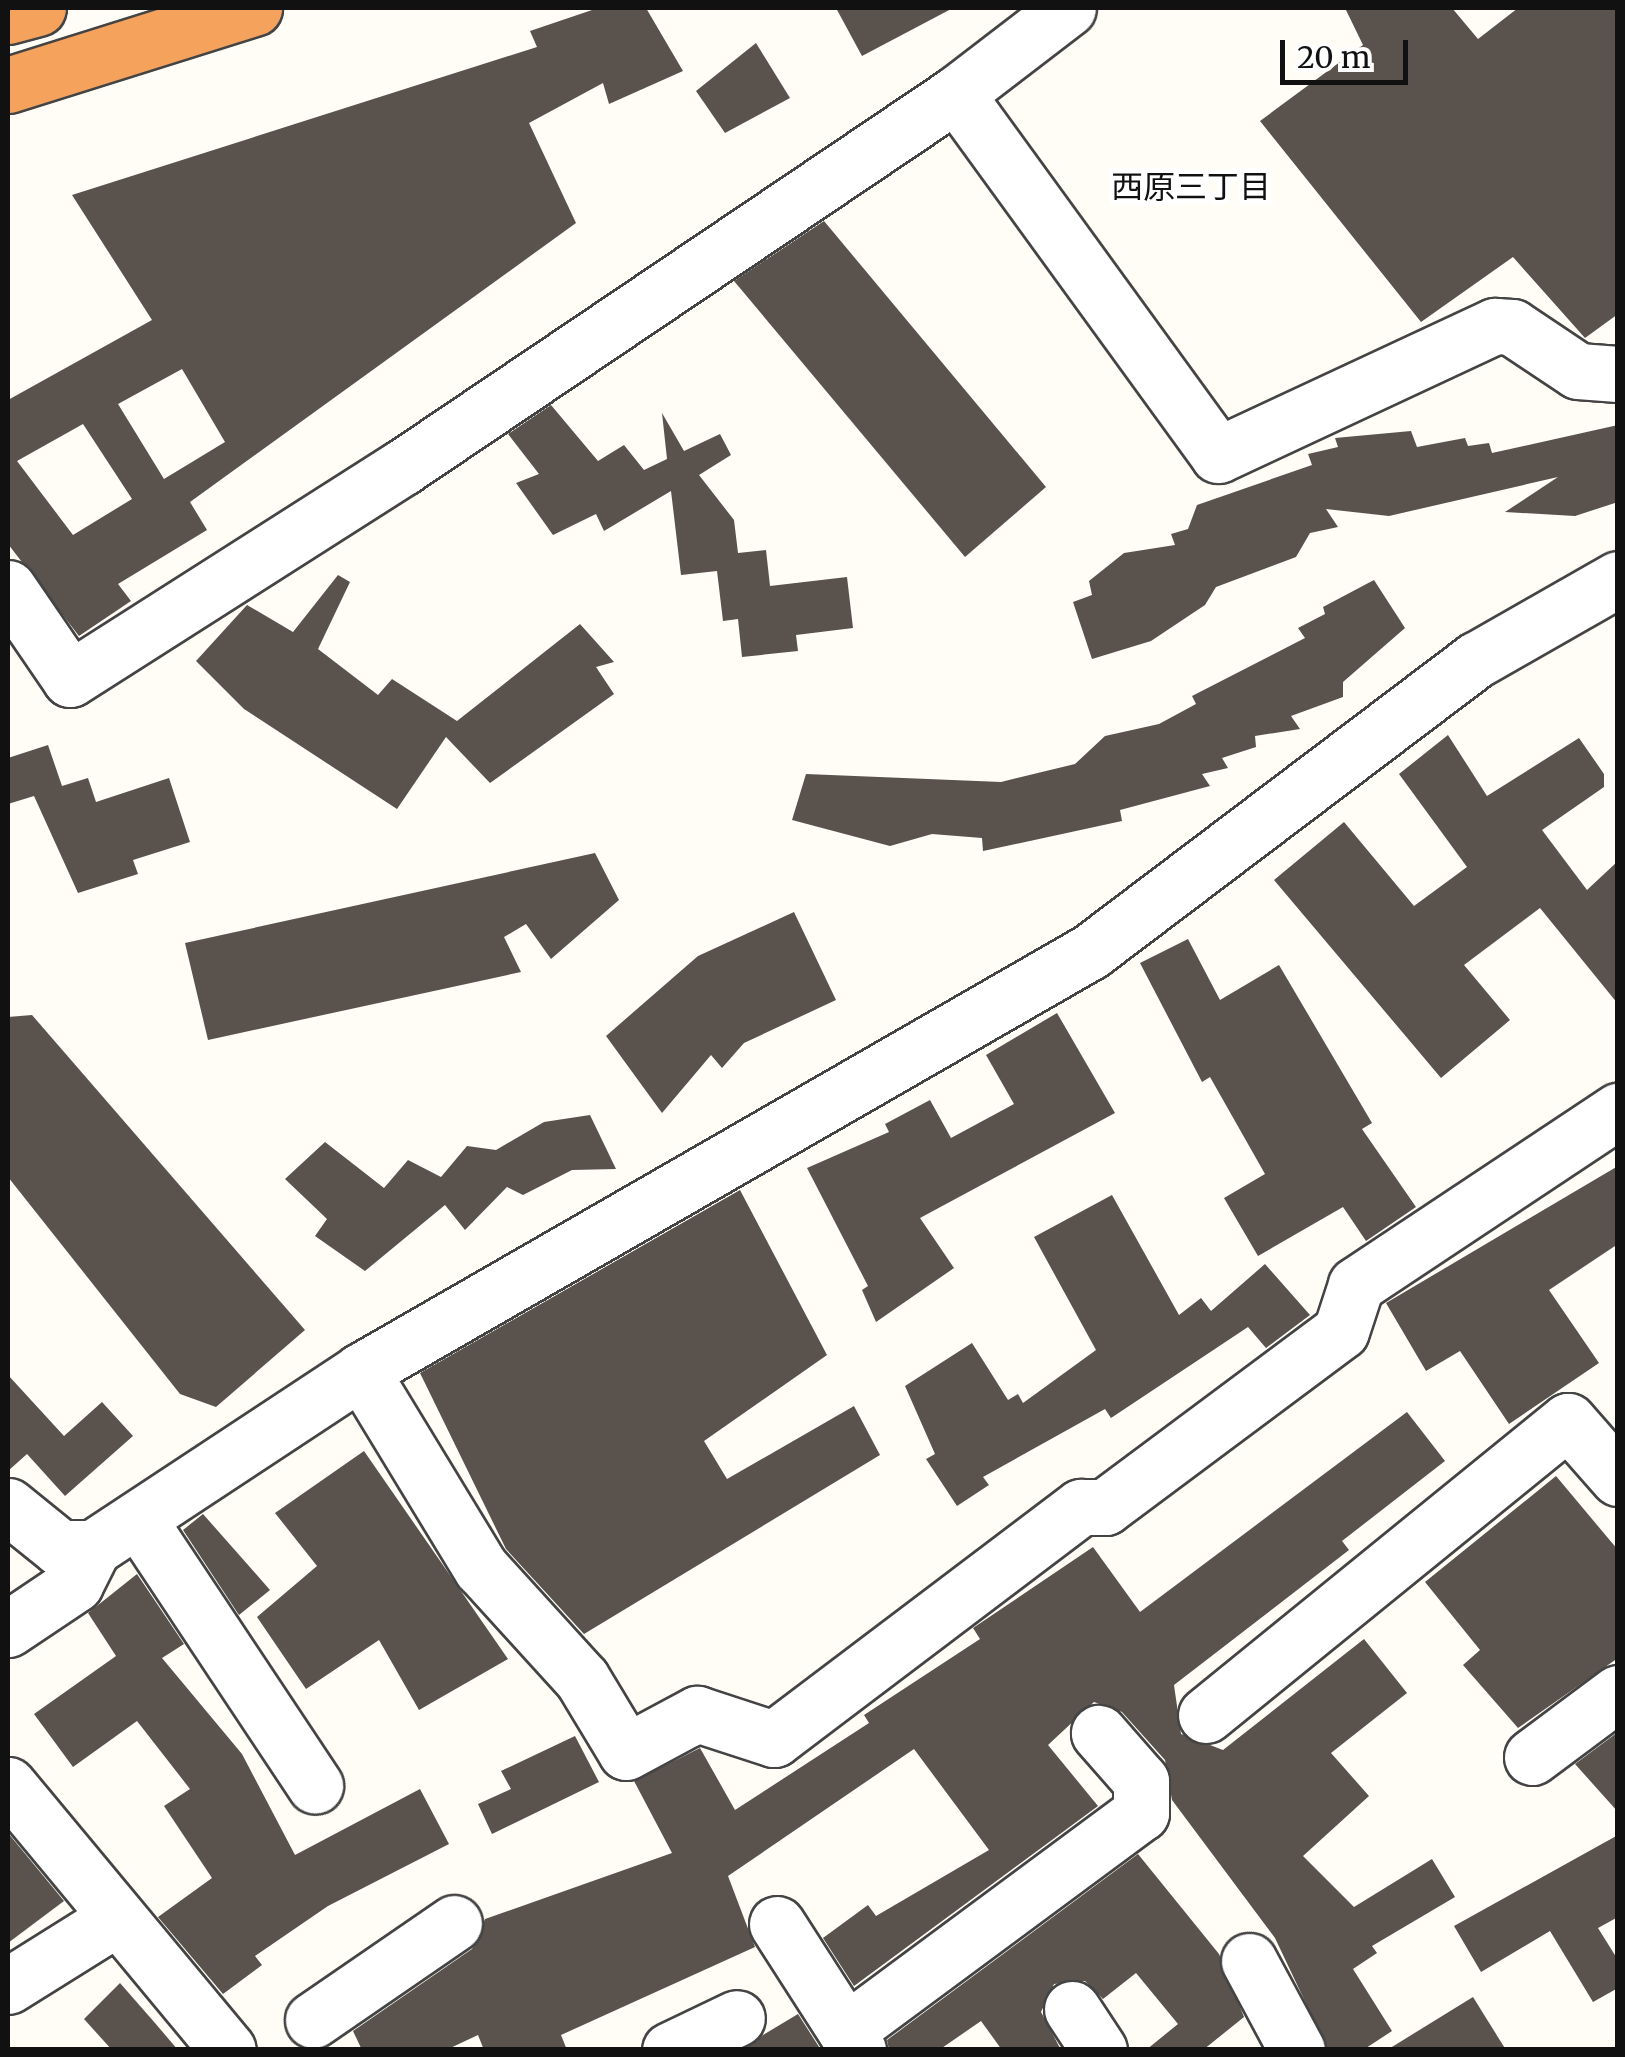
<!DOCTYPE html>
<html>
<head>
<meta charset="utf-8">
<style>
	body { margin:0 }
	#map { position:relative; width:1625px; height:2057px; overflow:hidden; background:#fffdf5; font-family:Merriweather,"Noto Sans JP",serif }
	div>[style] { position:absolute }
	[style*='--x'] { left:calc(var(--x)*1px); top:calc(var(--y)*1px); width:calc(var(--w)*1px); rotate:calc(var(--a)*1deg) }
	.building>* { inset:0; background:#5a524d }
	.roads { filter:drop-shadow(2px 0 #444) drop-shadow(-2px 0 #444) drop-shadow(0 2px #444) drop-shadow(0 -2px #444) }
	.minor>* { height:55px; margin:-27.5px; padding:0 27.5px; transform-origin:27.5px; border-radius:27.5px; background:#fff }
	.highway>* { height:55px; margin:-27.5px; padding:0 27.5px; transform-origin:27.5px; border-radius:27.5px; background:#f5a25d }
	span { translate:-50% -50%; white-space:nowrap; text-align:center; line-height:1.15; -webkit-text-stroke:10px #fff; paint-order:stroke }
	.neighbourhood-label { font-size:32px; color:#111 }
	.frame { position:absolute; inset:0; border:10px solid #111; pointer-events:none }
	.scale { position:absolute; left:1280px; top:40px; width:128px; height:45px; box-sizing:border-box; border:5px solid #111; border-top:0; padding-left:12px; font-size:30px; line-height:35px; white-space:nowrap; color:#111; -webkit-text-stroke:8px #fff; paint-order:stroke }
</style>
</head>
<body>
<div id="map">
	<div class="building">
		<i style="clip-path:polygon(evenodd,598px 8px,646px 8px,683px 71px,609px 104px,603px 83px,529px 123px,576px 223px,190px 502px,207px 530px,118px 584px,131px 601px,79px 636px,8px 544px,8px 400px,152px 320px,72px 195px,537px 47px,530px 31px,598px 8px,182px 369px,225px 442px,164px 479px,118px 404px,182px 369px,598px 8px,83px 424px,132px 499px,73px 535px,17px 461px,83px 424px)"></i>
		<i style="clip-path:polygon(836px 8px,953px 8px,862px 56px)"></i>
		<i style="clip-path:polygon(1345px 8px,1452px 8px,1478px 39px,1518px 8px,1618px 8px,1618px 314px,1585px 338px,1513px 257px,1421px 322px,1260px 121px,1363px 45px)"></i>
		<i style="clip-path:polygon(756px 43px,790px 98px,725px 133px,696px 91px)"></i>
		<i style="clip-path:polygon(824px 221px,1046px 487px,965px 557px,734px 281px)"></i>
		<i style="clip-path:polygon(551px 405px,598px 461px,624px 445px,644px 470px,667px 459px,662px 413px,684px 451px,720px 434px,731px 455px,699px 475px,734px 520px,738px 553px,766px 550px,770px 586px,847px 577px,853px 628px,796px 635px,798px 651px,742px 657px,738px 619px,723px 621px,717px 571px,681px 575px,671px 491px,604px 531px,596px 514px,553px 535px,516px 483px,539px 474px,508px 434px)"></i>
		<i style="clip-path:polygon(1618px 425px,1618px 502px,1575px 516px,1505px 512px,1558px 477px,1389px 516px,1326px 509px,1338px 527px,1310px 533px,1296px 557px,1216px 587px,1205px 605px,1151px 641px,1092px 659px,1073px 602px,1092px 595px,1089px 581px,1124px 553px,1175px 545px,1171px 534px,1188px 529px,1197px 505px,1312px 465px,1308px 454px,1338px 447px,1335px 438px,1411px 431px,1417px 447px,1465px 438px,1468px 446px,1489px 443px,1492px 453px)"></i>
		<i style="clip-path:polygon(338px 575px,350px 582px,318px 649px,378px 695px,392px 679px,457px 721px,580px 624px,614px 662px,596px 667px,614px 694px,490px 783px,446px 737px,397px 809px,244px 709px,196px 661px,247px 605px,293px 632px)"></i>
		<i style="clip-path:polygon(1374px 580px,1405px 628px,1343px 682px,1343px 697px,1291px 716px,1300px 729px,1255px 736px,1256px 747px,1222px 758px,1228px 768px,1202px 774px,1210px 786px,1120px 810px,1122px 821px,983px 851px,982px 838px,932px 834px,890px 846px,792px 820px,806px 774px,1001px 782px,1075px 764px,1105px 736px,1159px 724px,1196px 704px,1192px 696px,1305px 638px,1298px 628px,1325px 614px,1323px 607px)"></i>
		<i style="clip-path:polygon(1448px 735px,1487px 796px,1579px 738px,1604px 774px,1604px 787px,1542px 830px,1587px 890px,1618px 861px,1618px 1004px,1540px 908px,1464px 965px,1510px 1020px,1441px 1078px,1274px 880px,1344px 822px,1414px 906px,1467px 867px,1399px 774px)"></i>
		<i style="clip-path:polygon(48px 745px,62px 786px,88px 778px,96px 802px,169px 778px,190px 842px,133px 860px,138px 874px,78px 893px,34px 796px,8px 804px,8px 758px)"></i>
		<i style="clip-path:polygon(595px 853px,619px 900px,551px 959px,526px 924px,504px 937px,521px 972px,208px 1040px,185px 943px)"></i>
		<i style="clip-path:polygon(794px 912px,836px 1000px,744px 1043px,722px 1068px,711px 1055px,662px 1113px,606px 1036px,698px 956px)"></i>
		<i style="clip-path:polygon(1188px 939px,1220px 1000px,1279px 965px,1372px 1123px,1362px 1129px,1416px 1207px,1366px 1241px,1343px 1207px,1258px 1256px,1224px 1198px,1265px 1174px,1210px 1077px,1202px 1082px,1140px 963px)"></i>
		<i style="clip-path:polygon(1057px 1013px,1115px 1113px,920px 1218px,954px 1268px,876px 1322px,862px 1290px,868px 1286px,807px 1168px,889px 1132px,885px 1124px,930px 1100px,951px 1138px,1014px 1104px,986px 1055px)"></i>
		<i style="clip-path:polygon(32px 1015px,305px 1330px,216px 1407px,180px 1394px,8px 1177px,8px 1017px)"></i>
		<i style="clip-path:polygon(590px 1115px,616px 1169px,572px 1170px,523px 1195px,507px 1187px,465px 1230px,445px 1205px,365px 1271px,315px 1236px,327px 1219px,285px 1179px,325px 1142px,384px 1188px,408px 1160px,441px 1177px,467px 1146px,496px 1150px,544px 1122px)"></i>
		<i style="clip-path:polygon(1618px 1166px,1618px 1244px,1549px 1290px,1599px 1363px,1509px 1424px,1460px 1351px,1426px 1371px,1386px 1303px)"></i>
		<i style="clip-path:polygon(740px 1190px,827px 1355px,704px 1441px,727px 1479px,854px 1406px,880px 1455px,584px 1634px,506px 1549px,420px 1373px)"></i>
		<i style="clip-path:polygon(1112px 1195px,1179px 1315px,1201px 1298px,1211px 1311px,1265px 1264px,1310px 1315px,1266px 1348px,1248px 1327px,1111px 1418px,1105px 1409px,983px 1477px,989px 1485px,957px 1506px,926px 1459px,935px 1454px,905px 1386px,972px 1343px,1008px 1400px,1018px 1394px,1023px 1403px,1096px 1350px,1034px 1237px)"></i>
		<i style="clip-path:polygon(8px 1375px,64px 1436px,102px 1402px,133px 1436px,65px 1496px,27px 1454px,8px 1471px)"></i>
		<i style="clip-path:polygon(1407px 1412px,1445px 1461px,1342px 1541px,1349px 1550px,1174px 1685px,1181px 1734px,1223px 1750px,1364px 1639px,1407px 1693px,1331px 1753px,1369px 1796px,1303px 1856px,1354px 1907px,1432px 1859px,1455px 1897px,1372px 1946px,1377px 1953px,1353px 1969px,1392px 2031px,1363px 2050px,1328px 2050px,1275px 1938px,1172px 1800px,1165px 1760px,1122px 1712px,1094px 1702px,1048px 1745px,1098px 1806px,854px 1986px,823px 1938px,868px 1905px,876px 1916px,989px 1850px,914px 1749px,728px 1876px,755px 1947px,561px 2035px,567px 2050px,484px 2050px,478px 2035px,446px 2050px,362px 2050px,353px 2031px,472px 1949px,485px 1919px,672px 1853px,634px 1781px,700px 1748px,735px 1810px,869px 1723px,864px 1715px,980px 1639px,973px 1628px,1093px 1547px,1140px 1612px)"></i>
		<i style="clip-path:polygon(364px 1451px,508px 1659px,419px 1710px,379px 1640px,306px 1689px,257px 1617px,317px 1566px,275px 1513px)"></i>
		<i style="clip-path:polygon(1556px 1476px,1618px 1550px,1618px 1658px,1518px 1728px,1463px 1665px,1480px 1650px,1425px 1582px)"></i>
		<i style="clip-path:polygon(203px 1514px,270px 1590px,239px 1615px,183px 1530px)"></i>
		<i style="clip-path:polygon(137px 1574px,184px 1644px,162px 1658px,242px 1754px,295px 1855px,420px 1789px,449px 1844px,328px 1906px,255px 1956px,262px 1965px,223px 1994px,158px 1917px,212px 1878px,164px 1806px,190px 1789px,137px 1721px,73px 1767px,34px 1714px,116px 1656px,88px 1613px)"></i>
		<i style="clip-path:polygon(1618px 1732px,1618px 1812px,1575px 1764px)"></i>
		<i style="clip-path:polygon(575px 1736px,599px 1782px,492px 1834px,478px 1804px,511px 1789px,501px 1771px)"></i>
		<i style="clip-path:polygon(8px 1833px,64px 1901px,8px 1943px)"></i>
		<i style="clip-path:polygon(1618px 1835px,1618px 1917px,1598px 1928px,1618px 1960px,1618px 1988px,1593px 2002px,1550px 1931px,1481px 1972px,1454px 1926px)"></i>
		<i style="clip-path:polygon(1138px 1854px,1219px 1954px,1244px 2017px,1203px 2050px,1146px 2050px,1178px 2024px,1136px 1973px,1103px 1999px,1085px 1981px,1054px 1984px,1041px 2012px,1061px 2050px,1002px 2050px,981px 2021px,939px 2050px,889px 2050px,887px 2040px)"></i>
		<i style="clip-path:polygon(120px 1983px,155px 2023px,178px 2050px,112px 2050px,84px 2019px)"></i>
		<i style="clip-path:polygon(1473px 1997px,1506px 2050px,1387px 2050px)"></i>
		<i style="clip-path:polygon(798px 2014px,821px 2050px,744px 2050px,763px 2035px)"></i>
	</div>
	<div class="roads">
		<div class="minor">
			<i style="--x:956;--y:94;--w:446;--a:54"></i>
			<i style="--x:1218;--y:455;--w:306;--a:-25"></i>
			<i style="--x:1495;--y:326;--w:17;--a:3"></i>
			<i style="--x:1512;--y:327;--w:79;--a:33.7"></i>
			<i style="--x:1578;--y:371;--w:40;--a:4.3"></i>
			<i style="--x:8;--y:588;--w:110;--a:55.7"></i>
			<i style="--x:70;--y:679;--w:395;--a:-32.5"></i>
			<i style="--x:403;--y:467;--w:667;--a:-34"></i>
			<i style="--x:956;--y:94;--w:141;--a:-37.5"></i>
			<i style="--x:361;--y:1371;--w:231;--a:58.7"></i>
			<i style="--x:481;--y:1568;--w:150;--a:47.7"></i>
			<i style="--x:582;--y:1679;--w:85;--a:58.9"></i>
			<i style="--x:626;--y:1752;--w:81;--a:-28.2"></i>
			<i style="--x:697;--y:1714;--w:81;--a:18"></i>
			<i style="--x:774;--y:1739;--w:385;--a:-37.1"></i>
			<i style="--x:1081;--y:1507;--w:24;--a:0"></i>
			<i style="--x:1105;--y:1507;--w:294;--a:-36.7"></i>
			<i style="--x:1341;--y:1331;--w:48;--a:-71.9"></i>
			<i style="--x:1356;--y:1285;--w:315;--a:-33.6"></i>
			<i style="--x:8;--y:1506;--w:67;--a:38.9"></i>
			<i style="--x:60;--y:1548;--w:33;--a:0"></i>
			<i style="--x:138;--y:1519;--w:320;--a:56.4"></i>
			<i style="--x:8;--y:1629;--w:81;--a:-33.9"></i>
			<i style="--x:75;--y:1584;--w:40;--a:-63.4"></i>
			<i style="--x:93;--y:1548;--w:321;--a:-33.4"></i>
			<i style="--x:361;--y:1371;--w:842;--a:-29.91"></i>
			<i style="--x:1091;--y:951;--w:483;--a:-37.1"></i>
			<i style="--x:1476;--y:660;--w:163;--a:-29.7"></i>
			<i style="--x:1206;--y:1715;--w:466;--a:-39.1"></i>
			<i style="--x:1568;--y:1421;--w:76;--a:48.7"></i>
			<i style="--x:1532;--y:1757;--w:107;--a:-36.7"></i>
			<i style="--x:8;--y:1785;--w:344;--a:50.3"></i>
			<i style="--x:777;--y:1924;--w:150;--a:57.3"></i>
			<i style="--x:1249;--y:1961;--w:101;--a:61.7"></i>
			<i style="--x:8;--y:1986;--w:128;--a:-32"></i>
			<i style="--x:1072;--y:2009;--w:49;--a:56.6"></i>
			<i style="--x:313;--y:2020;--w:171;--a:-34.5"></i>
			<i style="--x:846;--y:2031;--w:367;--a:-36.5"></i>
			<i style="--x:1141;--y:1813;--w:32;--a:-90"></i>
			<i style="--x:1141;--y:1781;--w:64;--a:-131.2"></i>
			<i style="--x:670;--y:2050;--w:74;--a:-25.5"></i>
		</div>
		<div class="highway">
			<i style="--x:8;--y:16;--w:31;--a:-15"></i>
			<i style="--x:8;--y:85;--w:258;--a:-17.4"></i>
		</div>
	</div>
	<div class="neighbourhood-label">
		<span style="left:1191px;top:187px">西原三丁目</span>
	</div>
	<div class="frame"></div>
	<div class="scale">20 m</div>
</div>
</body>
</html>
